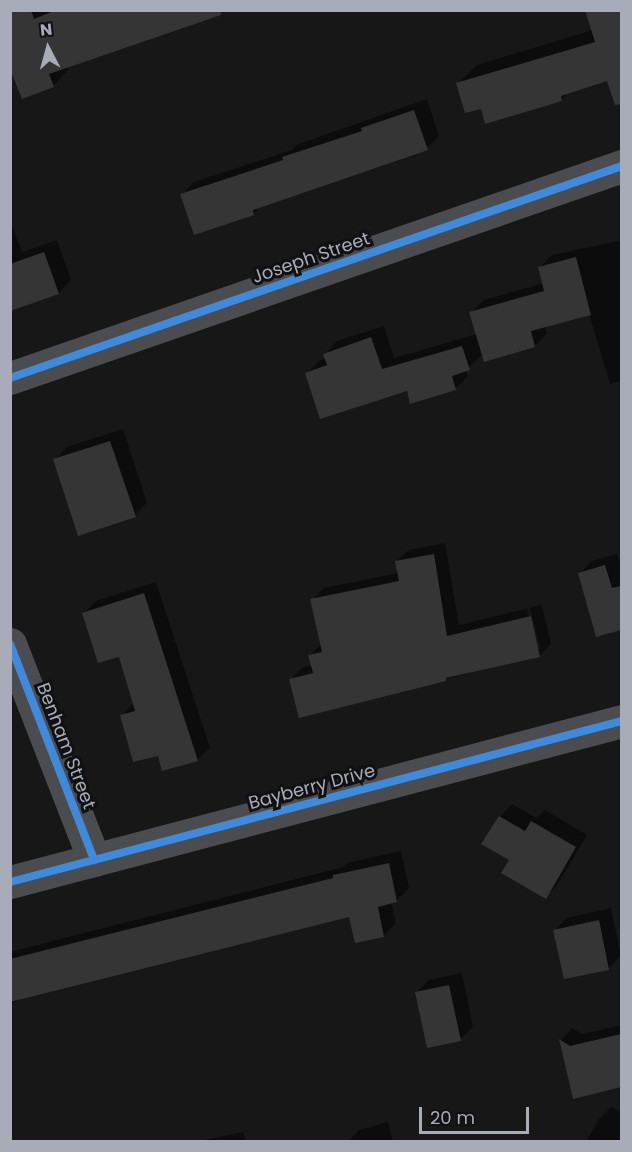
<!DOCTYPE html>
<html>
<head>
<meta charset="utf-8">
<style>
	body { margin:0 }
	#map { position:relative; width:632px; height:1152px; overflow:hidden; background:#171717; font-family:Poppins,sans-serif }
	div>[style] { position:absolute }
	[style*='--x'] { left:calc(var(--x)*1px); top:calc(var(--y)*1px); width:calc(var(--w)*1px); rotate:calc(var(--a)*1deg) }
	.shadow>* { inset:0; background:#0007 }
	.building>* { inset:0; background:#353536 }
	.minor>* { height:33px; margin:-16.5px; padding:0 16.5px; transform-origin:16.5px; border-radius:16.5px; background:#4b4c50 }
	.cycleway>* { height:8px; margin:-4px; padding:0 4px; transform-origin:4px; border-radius:4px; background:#408adc }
	span { translate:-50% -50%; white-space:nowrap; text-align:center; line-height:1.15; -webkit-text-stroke:6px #111113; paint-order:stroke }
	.street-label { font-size:18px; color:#a8acb9 }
	.frame { position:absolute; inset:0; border:12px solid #a8acb9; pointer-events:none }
	.north { position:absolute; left:18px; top:18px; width:60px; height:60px; -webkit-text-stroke:4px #111113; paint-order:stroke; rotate:354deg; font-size:16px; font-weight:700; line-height:24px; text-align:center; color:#a8acb9 }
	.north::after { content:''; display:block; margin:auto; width:21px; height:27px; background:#a8acb9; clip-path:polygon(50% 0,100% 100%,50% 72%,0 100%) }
	.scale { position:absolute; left:419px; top:1107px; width:110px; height:27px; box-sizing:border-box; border:3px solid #a8acb9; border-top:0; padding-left:8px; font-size:18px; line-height:21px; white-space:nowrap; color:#a8acb9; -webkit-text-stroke:4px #111113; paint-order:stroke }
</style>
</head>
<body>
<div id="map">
	<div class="shadow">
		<i style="clip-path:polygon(10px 10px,207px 10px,67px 66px,68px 70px,53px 86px)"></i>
		<i style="clip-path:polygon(587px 10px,622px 10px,620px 76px,570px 91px,561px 100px,482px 107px,458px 83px,477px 65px,593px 30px)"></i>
		<i style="clip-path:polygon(427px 99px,439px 136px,427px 148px,261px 206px,254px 213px,182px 195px,194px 182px,292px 150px,296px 145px)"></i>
		<i style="clip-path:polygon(10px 220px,22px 252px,57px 240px,71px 280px,59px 293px,10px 309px)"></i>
		<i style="clip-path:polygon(622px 240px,622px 381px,610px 384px,589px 314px,545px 326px,547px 333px,535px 346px,483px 354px,466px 370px,468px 376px,455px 389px,408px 389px,306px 374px,319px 361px,326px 358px,325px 354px,337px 341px,384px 326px,394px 358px,477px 334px,471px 313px,484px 300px,544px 283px,540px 267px,552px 255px)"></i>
		<i style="clip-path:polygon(123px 429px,147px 503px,135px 515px,55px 460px,67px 447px)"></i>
		<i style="clip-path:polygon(evenodd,445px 543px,459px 625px,542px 605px,551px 644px,539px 656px,300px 716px,291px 679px,302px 668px,312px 665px,310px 655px,321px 644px,312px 600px,324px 588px,399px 573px,397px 561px,409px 550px,445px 543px,530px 608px,540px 649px,537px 649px,527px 609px,530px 608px)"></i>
		<i style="clip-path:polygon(617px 554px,622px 569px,622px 628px,598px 635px,580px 573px,592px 561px)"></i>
		<i style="clip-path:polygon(156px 582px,210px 748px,197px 760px,159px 754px,121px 716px,134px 703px,120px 655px,84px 613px,96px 601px)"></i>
		<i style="clip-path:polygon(512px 804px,536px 818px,545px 810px,587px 835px,558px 884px,545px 897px,511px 860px,500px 817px)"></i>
		<i style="clip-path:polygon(401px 851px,409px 888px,396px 901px,391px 902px,396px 923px,383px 936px,351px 915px,23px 997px,10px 1005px,10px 952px,343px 867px,347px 863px)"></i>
		<i style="clip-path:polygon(611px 908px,621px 956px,609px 968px,565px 977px,555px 930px,567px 918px)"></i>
		<i style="clip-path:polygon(462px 973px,473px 1027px,460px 1039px,417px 992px,429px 980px)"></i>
		<i style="clip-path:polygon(622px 1025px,622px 1086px,574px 1097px,561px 1040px,572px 1028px,583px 1034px)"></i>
		<i style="clip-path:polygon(611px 1107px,622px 1112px,622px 1142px,586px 1142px,599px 1119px)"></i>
		<i style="clip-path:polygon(388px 1122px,393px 1142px,348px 1142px,359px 1130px)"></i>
		<i style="clip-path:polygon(243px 1132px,246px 1142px,204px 1142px,205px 1140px)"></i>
	</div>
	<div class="building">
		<i style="clip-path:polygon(10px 10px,31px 10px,34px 19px,56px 10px,220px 10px,221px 15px,49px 74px,54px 87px,22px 99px,10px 69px)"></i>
		<i style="clip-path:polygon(585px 10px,621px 10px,621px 104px,615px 105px,607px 81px,561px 96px,562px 101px,485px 124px,481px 109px,465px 113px,456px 83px,595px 42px)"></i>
		<i style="clip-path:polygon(414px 110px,428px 150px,253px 210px,254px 215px,194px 235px,180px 194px,283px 160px,282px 157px,362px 131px,361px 128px)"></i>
		<i style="clip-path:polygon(44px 252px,59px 294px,10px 311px,10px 264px)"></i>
		<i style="clip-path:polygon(576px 257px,591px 315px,531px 331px,535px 347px,484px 362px,469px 312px,544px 291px,538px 267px)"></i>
		<i style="clip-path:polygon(371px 337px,382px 369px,462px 346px,470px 370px,452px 376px,456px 390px,410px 404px,407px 391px,320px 419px,305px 373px,327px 365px,323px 354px)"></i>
		<i style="clip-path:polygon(110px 441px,136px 517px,78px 536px,53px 459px)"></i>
		<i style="clip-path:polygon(434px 554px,447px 636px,531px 616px,540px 657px,446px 678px,446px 681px,299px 718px,289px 679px,313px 673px,308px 655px,322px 652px,310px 599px,399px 581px,395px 561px)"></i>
		<i style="clip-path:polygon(605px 565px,612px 588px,621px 586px,621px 630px,596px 637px,578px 573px)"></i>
		<i style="clip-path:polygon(144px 593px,198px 761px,162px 771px,158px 756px,133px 762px,120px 715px,135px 711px,119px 657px,98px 663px,82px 613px)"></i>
		<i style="clip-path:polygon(499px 816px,525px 831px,531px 821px,576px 847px,546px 899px,501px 873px,509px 860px,481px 844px)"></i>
		<i style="clip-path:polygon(389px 863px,397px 902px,378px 907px,384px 937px,355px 943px,349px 917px,10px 1002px,10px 959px,333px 878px,333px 875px)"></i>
		<i style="clip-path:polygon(599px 920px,609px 970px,564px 979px,553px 930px)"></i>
		<i style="clip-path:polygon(449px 985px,461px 1041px,427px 1048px,415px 992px)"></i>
		<i style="clip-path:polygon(621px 1034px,621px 1087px,573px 1099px,559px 1039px,570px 1046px)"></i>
	</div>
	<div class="minor">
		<i style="--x:10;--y:378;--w:648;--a:-19.11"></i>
		<i style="--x:10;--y:644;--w:232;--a:68.7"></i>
		<i style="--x:10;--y:882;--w:633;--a:-14.74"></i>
	</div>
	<div class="cycleway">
		<i style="--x:10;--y:378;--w:648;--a:-19.11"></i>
		<i style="--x:10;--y:644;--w:232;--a:68.7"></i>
		<i style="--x:10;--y:882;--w:633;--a:-14.74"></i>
	</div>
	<div class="street-label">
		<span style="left:311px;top:258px;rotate:-19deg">Joseph Street</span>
		<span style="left:66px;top:746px;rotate:69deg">Benham Street</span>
		<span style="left:312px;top:787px;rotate:-15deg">Bayberry Drive</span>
	</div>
	<div class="frame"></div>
	<div class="north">N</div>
	<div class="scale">20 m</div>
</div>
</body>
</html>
